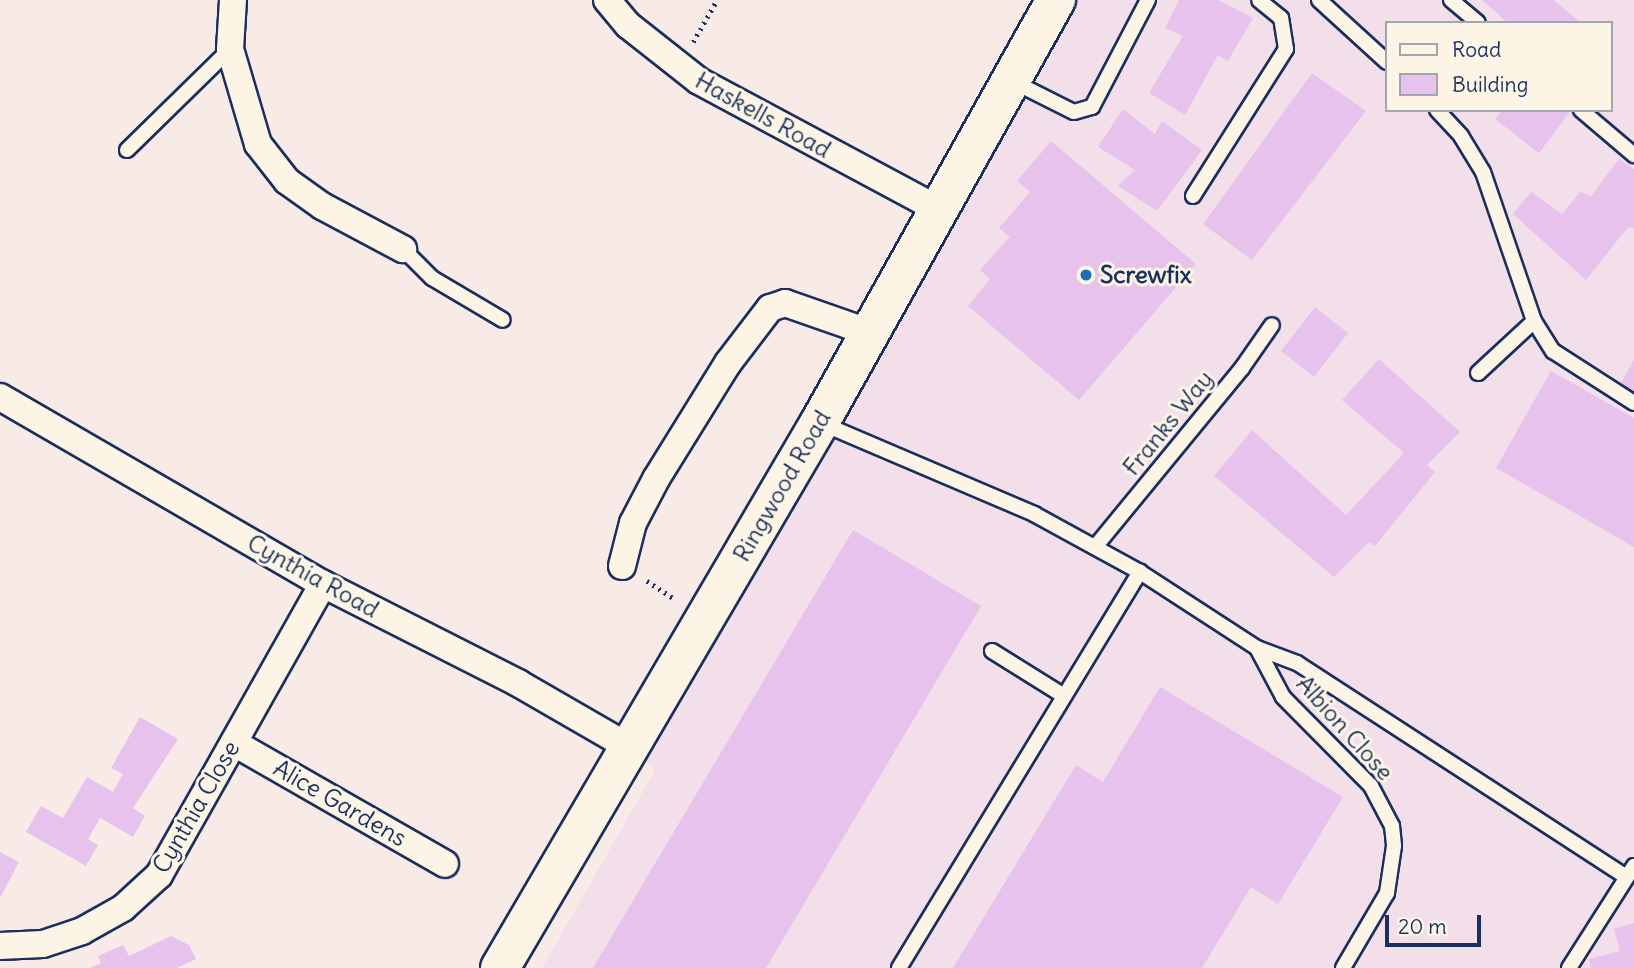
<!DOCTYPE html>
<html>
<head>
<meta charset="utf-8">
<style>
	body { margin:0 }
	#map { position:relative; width:1634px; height:968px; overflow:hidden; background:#f8ebe7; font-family:Delius,sans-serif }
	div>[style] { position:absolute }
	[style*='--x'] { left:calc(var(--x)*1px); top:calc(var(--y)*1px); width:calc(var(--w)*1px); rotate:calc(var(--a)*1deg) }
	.built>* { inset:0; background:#f3dfe9 }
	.building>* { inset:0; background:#e7c2ed }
	.path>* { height:4.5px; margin-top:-2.25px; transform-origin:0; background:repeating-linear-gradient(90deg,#1b2f5e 0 2px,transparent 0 7px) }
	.roads { filter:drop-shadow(2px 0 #1b2f5e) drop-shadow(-2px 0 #1b2f5e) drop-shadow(0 2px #1b2f5e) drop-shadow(0 -2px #1b2f5e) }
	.lane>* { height:14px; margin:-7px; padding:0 7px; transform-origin:7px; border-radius:7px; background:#fcf5e5 }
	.street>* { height:26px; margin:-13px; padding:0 13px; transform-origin:13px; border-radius:13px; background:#fcf5e5 }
	.secondary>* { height:38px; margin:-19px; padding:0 19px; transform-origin:19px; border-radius:19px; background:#fcf5e5 }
	.dots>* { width:19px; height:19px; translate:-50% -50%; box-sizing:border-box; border:4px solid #fcf5e5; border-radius:50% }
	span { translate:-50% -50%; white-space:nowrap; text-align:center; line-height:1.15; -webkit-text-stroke:6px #fcf5e5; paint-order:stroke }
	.street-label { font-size:24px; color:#1b2f5e }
	.poi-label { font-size:24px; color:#1b2f5e; font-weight:700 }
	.left { translate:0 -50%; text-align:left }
	.legend { position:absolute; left:1385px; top:21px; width:228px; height:91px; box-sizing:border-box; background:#fcf5e5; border:2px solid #a2a6af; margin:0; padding:9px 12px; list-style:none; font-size:21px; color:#1b2f5e }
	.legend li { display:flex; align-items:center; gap:14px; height:35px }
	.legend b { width:35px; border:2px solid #a2a6af }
	.scale { position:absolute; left:1385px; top:915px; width:96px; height:32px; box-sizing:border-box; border:4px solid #1b2f5e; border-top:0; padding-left:9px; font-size:21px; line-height:24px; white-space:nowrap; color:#1b2f5e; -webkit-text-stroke:5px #fcf5e5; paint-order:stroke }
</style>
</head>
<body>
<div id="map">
	<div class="built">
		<i style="clip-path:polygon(evenodd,1056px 0,1634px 0,1634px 968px,542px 968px,655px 770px,629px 747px,1056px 0,1387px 23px,1611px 23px,1611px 110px,1387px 110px,1387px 23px)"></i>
	</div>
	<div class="building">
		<i style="clip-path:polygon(1179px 0,1218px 0,1253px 18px,1228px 61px,1218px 55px,1185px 115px,1149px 93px,1183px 36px,1165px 28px)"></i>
		<i style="clip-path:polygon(1482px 0,1554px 0,1581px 23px,1508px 23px)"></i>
		<i style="clip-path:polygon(1312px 73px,1366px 111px,1252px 260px,1203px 224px)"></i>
		<i style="clip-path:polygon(1123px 109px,1155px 134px,1162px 121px,1202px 150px,1157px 211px,1118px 186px,1135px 170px,1098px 147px)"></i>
		<i style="clip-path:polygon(1502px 110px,1565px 110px,1569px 113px,1539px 153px,1495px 119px)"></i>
		<i style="clip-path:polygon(1051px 141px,1196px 264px,1079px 400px,968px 306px,990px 279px,980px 270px,1010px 237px,999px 228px,1030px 192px,1017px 181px)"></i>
		<i style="clip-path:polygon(1619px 159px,1634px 169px,1634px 228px,1628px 227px,1586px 280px,1513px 214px,1531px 192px,1562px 214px,1580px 192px,1591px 196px)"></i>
		<i style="clip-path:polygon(1315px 307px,1348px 333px,1314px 377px,1281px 351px)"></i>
		<i style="clip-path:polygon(1379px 359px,1460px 432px,1427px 465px,1435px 472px,1375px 546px,1369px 542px,1334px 577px,1214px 476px,1252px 430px,1346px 515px,1404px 453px,1342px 400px)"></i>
		<i style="clip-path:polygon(1634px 360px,1634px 393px,1620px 385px)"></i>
		<i style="clip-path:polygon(1551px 371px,1634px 418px,1634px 547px,1496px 468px)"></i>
		<i style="clip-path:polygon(853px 530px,981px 606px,766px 968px,593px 968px)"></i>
		<i style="clip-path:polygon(1160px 687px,1343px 797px,1278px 904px,1251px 887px,1202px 968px,953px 968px,1076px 765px,1103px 782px)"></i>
		<i style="clip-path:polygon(140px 717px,178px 739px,133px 808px,145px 816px,133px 837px,100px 818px,88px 839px,98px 845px,86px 866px,26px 832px,41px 806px,63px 818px,87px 777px,113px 792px,123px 774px,111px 768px)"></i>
		<i style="clip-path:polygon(0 852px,19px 862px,0 898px)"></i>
		<i style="clip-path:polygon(1634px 923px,1634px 968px,1591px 968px,1589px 959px,1620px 951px,1614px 929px)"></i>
		<i style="clip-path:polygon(171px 936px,189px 945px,196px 959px,177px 968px,90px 968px,101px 963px,98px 956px,123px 945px,129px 956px)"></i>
	</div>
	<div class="path">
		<i style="--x:693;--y:42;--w:48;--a:-60.3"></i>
		<i style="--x:647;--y:581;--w:33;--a:33"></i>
	</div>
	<div class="roads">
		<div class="lane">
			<i style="--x:1319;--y:0;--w:92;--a:42.4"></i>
			<i style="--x:1451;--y:0;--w:35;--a:40"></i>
			<i style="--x:1012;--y:81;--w:69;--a:26.6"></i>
			<i style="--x:1074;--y:112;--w:19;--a:-16"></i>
			<i style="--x:1092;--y:107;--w:121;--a:-62.4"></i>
			<i style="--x:1437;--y:110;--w:35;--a:47"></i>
			<i style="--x:1461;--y:136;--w:42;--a:58.6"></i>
			<i style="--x:1483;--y:172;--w:157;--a:71.1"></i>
			<i style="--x:1534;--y:321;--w:36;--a:58"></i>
			<i style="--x:1553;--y:351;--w:96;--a:32.7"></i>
			<i style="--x:1581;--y:110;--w:70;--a:40.3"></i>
			<i style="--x:127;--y:150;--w:144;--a:-44.4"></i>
			<i style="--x:1193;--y:196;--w:174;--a:-57.7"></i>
			<i style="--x:1286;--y:49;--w:31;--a:-99"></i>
			<i style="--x:1281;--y:18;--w:28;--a:-141"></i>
			<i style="--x:403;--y:249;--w:41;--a:45"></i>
			<i style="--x:432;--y:278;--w:82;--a:30.6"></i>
			<i style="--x:1478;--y:373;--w:76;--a:-42.9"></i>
			<i style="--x:821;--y:423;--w:232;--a:23.1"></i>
			<i style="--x:1034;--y:514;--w:121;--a:28.7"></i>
			<i style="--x:1140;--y:572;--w:140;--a:33"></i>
			<i style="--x:1257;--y:648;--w:55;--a:62"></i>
			<i style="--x:1283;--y:697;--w:125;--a:45.3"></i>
			<i style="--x:1371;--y:786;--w:45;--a:62.3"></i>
			<i style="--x:1392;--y:826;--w:20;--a:84"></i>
			<i style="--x:1394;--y:846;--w:48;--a:98.5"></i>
			<i style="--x:1387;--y:893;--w:87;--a:120.4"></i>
			<i style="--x:1095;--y:547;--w:232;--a:-50.6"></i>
			<i style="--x:1242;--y:368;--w:52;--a:-55.1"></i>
			<i style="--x:1257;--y:648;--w:43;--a:20.6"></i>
			<i style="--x:1297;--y:663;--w:393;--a:33"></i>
			<i style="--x:992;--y:651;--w:85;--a:32"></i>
			<i style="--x:899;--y:968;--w:464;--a:-58.7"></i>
			<i style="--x:1569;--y:968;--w:121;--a:-57.5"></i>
		</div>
		<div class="street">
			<i style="--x:233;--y:0;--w:49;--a:93.5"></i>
			<i style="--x:230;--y:49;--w:99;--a:73.6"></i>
			<i style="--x:258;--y:144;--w:47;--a:51.9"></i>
			<i style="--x:287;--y:181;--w:43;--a:35.5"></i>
			<i style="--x:322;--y:206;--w:92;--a:28"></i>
			<i style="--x:607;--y:0;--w:33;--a:50"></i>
			<i style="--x:628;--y:25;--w:90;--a:38.3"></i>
			<i style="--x:699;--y:81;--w:269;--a:28.2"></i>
			<i style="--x:0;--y:397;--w:373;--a:30.1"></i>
			<i style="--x:323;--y:584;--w:219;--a:26.9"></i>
			<i style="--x:518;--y:683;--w:128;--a:30"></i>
			<i style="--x:622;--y:566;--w:44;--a:-75.7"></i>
			<i style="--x:633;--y:523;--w:50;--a:-62.4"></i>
			<i style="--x:656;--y:479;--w:137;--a:-58.2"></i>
			<i style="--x:728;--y:363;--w:69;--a:-52.6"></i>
			<i style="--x:770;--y:308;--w:16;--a:-18"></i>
			<i style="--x:785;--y:303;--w:88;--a:19.3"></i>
			<i style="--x:234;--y:743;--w:243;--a:29.8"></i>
			<i style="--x:0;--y:946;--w:43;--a:-2.7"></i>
			<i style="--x:43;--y:944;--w:41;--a:-18.4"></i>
			<i style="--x:82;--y:931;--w:47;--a:-29.3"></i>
			<i style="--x:123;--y:908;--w:49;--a:-42.5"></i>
			<i style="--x:159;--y:875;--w:334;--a:-60.6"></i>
		</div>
		<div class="secondary">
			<i style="--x:500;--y:968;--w:633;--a:-59.63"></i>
			<i style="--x:820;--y:422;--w:484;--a:-60.8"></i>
		</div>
	</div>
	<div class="dots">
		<i style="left:1086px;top:275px;background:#1f6fb2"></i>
	</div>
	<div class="street-label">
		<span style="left:763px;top:115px;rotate:29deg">Haskells Road</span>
		<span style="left:1168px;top:423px;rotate:-51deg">Franks Way</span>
		<span style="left:782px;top:486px;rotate:-60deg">Ringwood Road</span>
		<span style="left:313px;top:576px;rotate:29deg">Cynthia Road</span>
		<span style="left:1345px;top:728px;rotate:48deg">Albion Close</span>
		<span style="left:340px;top:803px;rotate:30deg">Alice Gardens</span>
		<span style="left:196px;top:807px;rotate:-60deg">Cynthia Close</span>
	</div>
	<div class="poi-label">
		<span class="left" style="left:1100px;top:275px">Screwfix</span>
	</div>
	<ul class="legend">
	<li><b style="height:9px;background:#fcf5e5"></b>Road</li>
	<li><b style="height:19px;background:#e7c2ed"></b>Building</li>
	</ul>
	<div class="scale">20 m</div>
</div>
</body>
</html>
